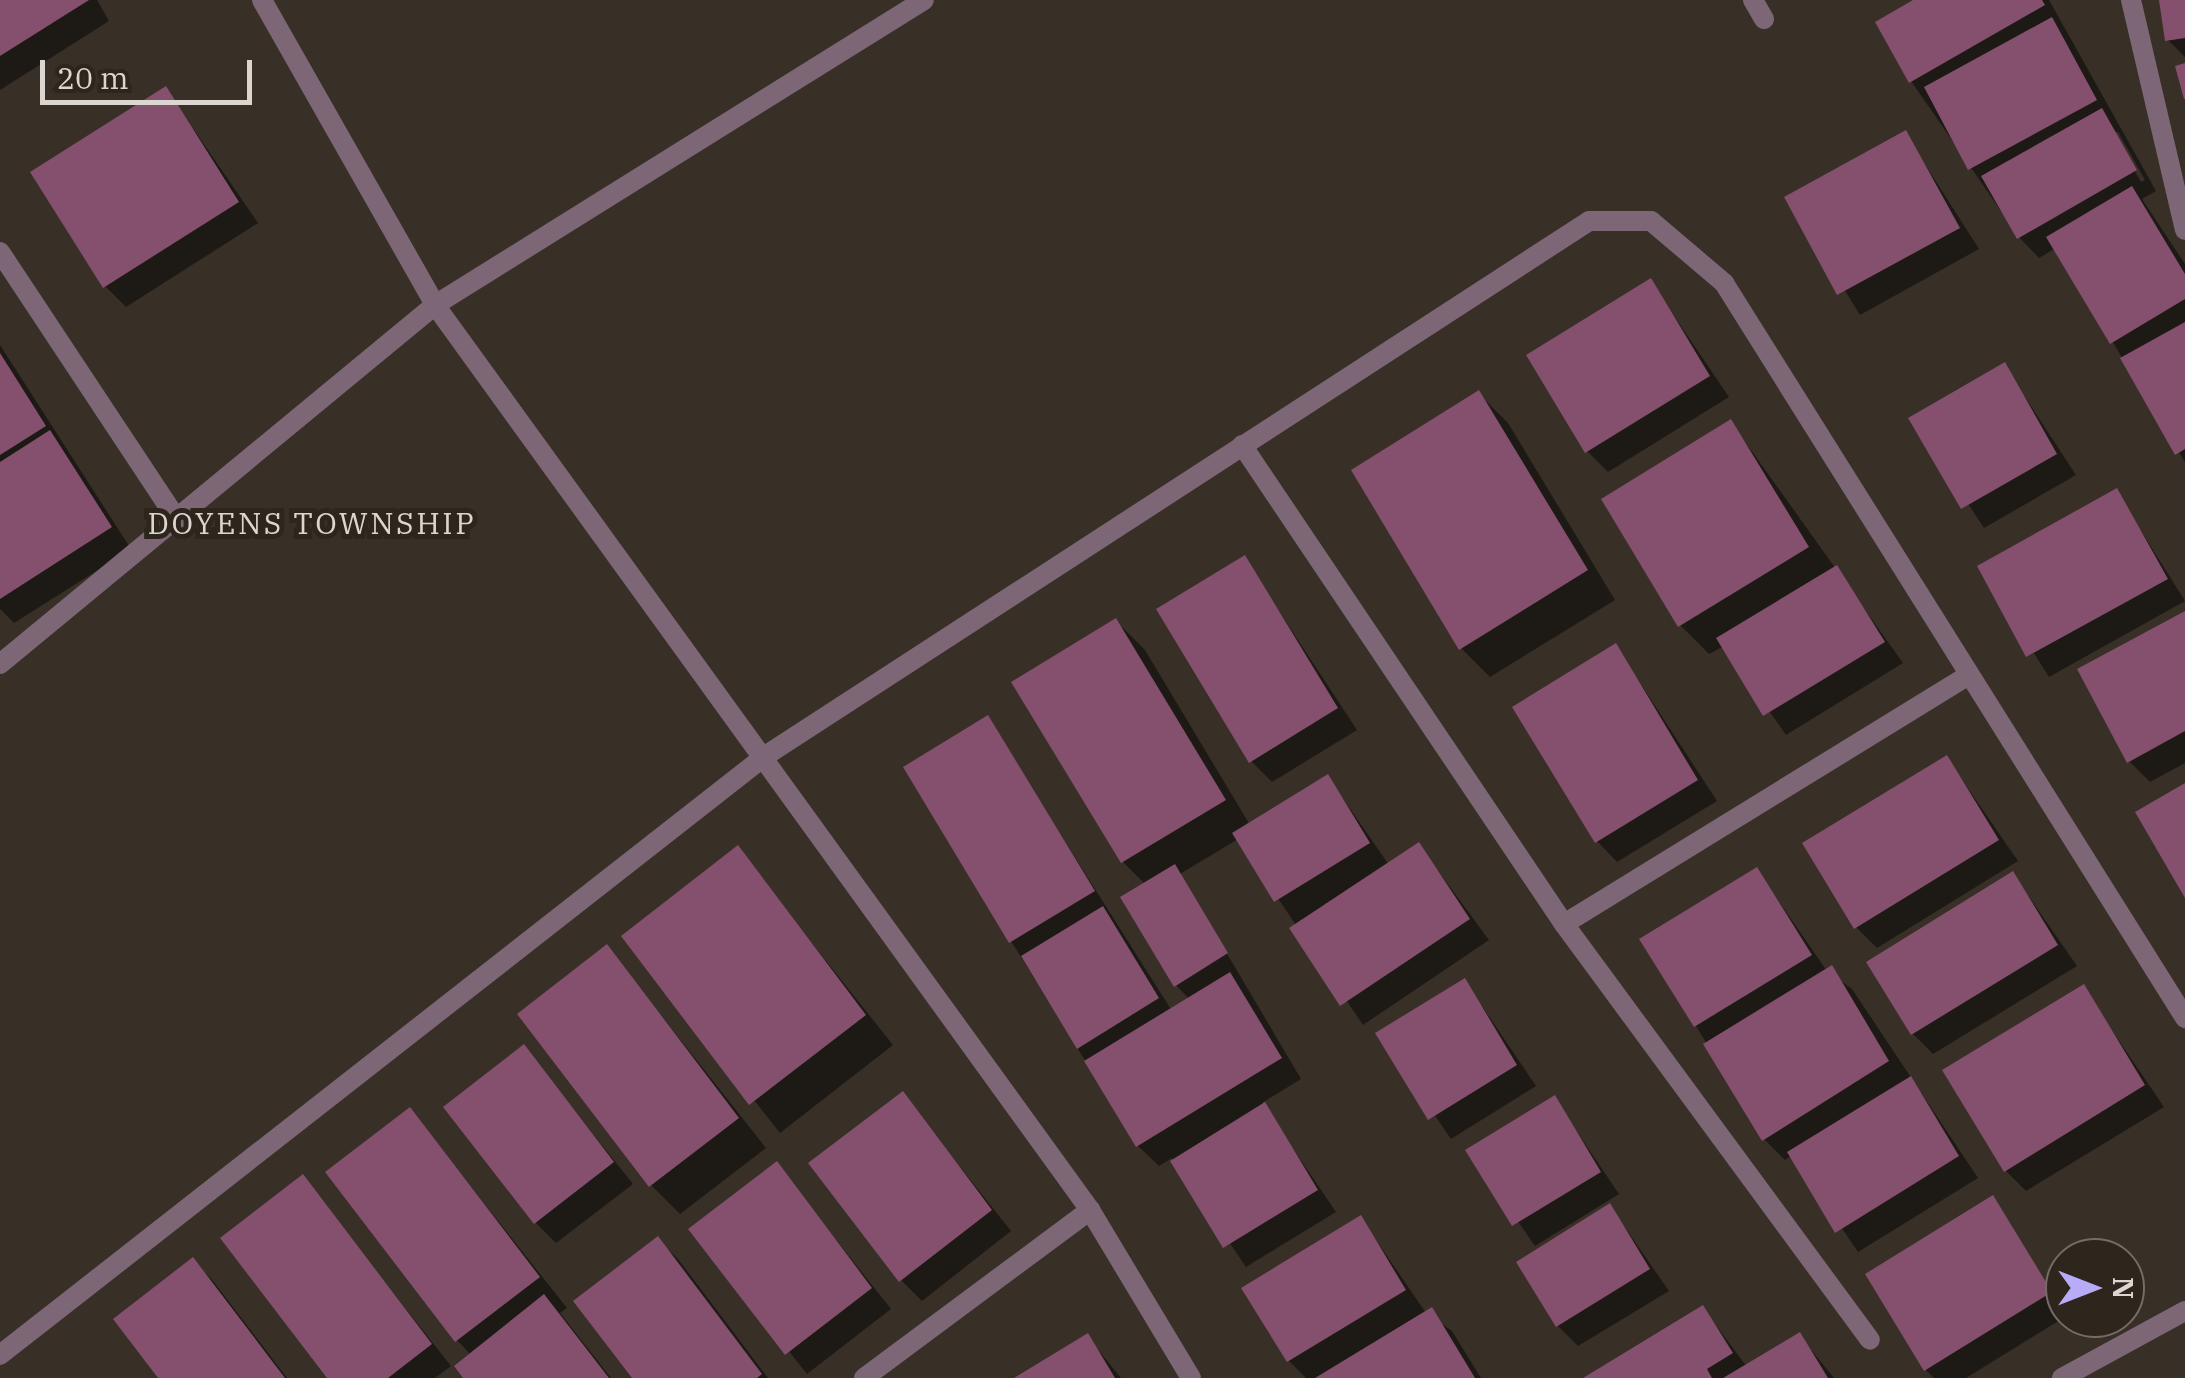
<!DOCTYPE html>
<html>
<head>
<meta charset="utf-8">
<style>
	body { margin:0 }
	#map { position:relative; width:2185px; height:1378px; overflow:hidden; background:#382f27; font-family:"IBM Plex Serif",serif }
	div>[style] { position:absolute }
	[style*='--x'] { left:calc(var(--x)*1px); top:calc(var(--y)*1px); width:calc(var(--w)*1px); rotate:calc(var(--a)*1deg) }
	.shadow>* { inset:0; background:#0007 }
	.building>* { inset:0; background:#85506d }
	.street>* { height:20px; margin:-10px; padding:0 10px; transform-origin:10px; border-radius:10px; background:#7d6676 }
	span { translate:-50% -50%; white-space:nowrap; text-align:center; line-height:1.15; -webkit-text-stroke:10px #2e251d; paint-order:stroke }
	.neighbourhood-label { font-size:30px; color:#dcd6d1; letter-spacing:2.5px }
	.north { position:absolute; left:2045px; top:1238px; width:100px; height:100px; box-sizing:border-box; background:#2e251d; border:2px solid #746c65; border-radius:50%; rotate:90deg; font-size:28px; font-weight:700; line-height:40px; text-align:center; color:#dcd6d1 }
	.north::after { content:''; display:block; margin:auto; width:35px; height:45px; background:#b8abf7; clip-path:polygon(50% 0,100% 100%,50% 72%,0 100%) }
	.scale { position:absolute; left:40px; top:60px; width:212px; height:45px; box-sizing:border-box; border:5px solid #dcd6d1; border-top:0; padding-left:12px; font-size:30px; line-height:35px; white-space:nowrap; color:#dcd6d1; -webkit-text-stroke:8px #2e251d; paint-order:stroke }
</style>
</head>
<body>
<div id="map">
	<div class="shadow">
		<i style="clip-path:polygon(0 0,97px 0,109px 21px,0 90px)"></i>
		<i style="clip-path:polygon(evenodd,1918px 0,2049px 0,2156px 191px,2142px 199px,2185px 264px,2185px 462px,2056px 248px,2039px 258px,2019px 237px,1911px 81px,1918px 0,2112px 132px,2118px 132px,2145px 180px,2141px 182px,2112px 132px)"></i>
		<i style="clip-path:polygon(2162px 0,2185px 0,2185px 57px,2168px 40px)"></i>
		<i style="clip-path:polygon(166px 89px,258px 223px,126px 307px,105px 286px)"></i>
		<i style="clip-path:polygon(1905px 133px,1979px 249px,1860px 315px,1788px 198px)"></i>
		<i style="clip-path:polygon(1651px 282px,1729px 397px,1608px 472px,1587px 451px)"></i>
		<i style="clip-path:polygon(0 345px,131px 549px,14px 623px,0 609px)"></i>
		<i style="clip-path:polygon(2004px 365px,2076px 475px,1984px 528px,1912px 419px)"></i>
		<i style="clip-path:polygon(1479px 394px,1508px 423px,1615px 600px,1490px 677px,1461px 648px)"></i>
		<i style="clip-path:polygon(1731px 422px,1903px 663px,1786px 735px,1724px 646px,1709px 654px,1680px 625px)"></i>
		<i style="clip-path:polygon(2116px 491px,2185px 601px,2049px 677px,1980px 567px)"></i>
		<i style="clip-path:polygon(1244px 558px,1357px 730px,1272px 782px,1251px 761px)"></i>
		<i style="clip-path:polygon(2185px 616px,2185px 763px,2150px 782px,2129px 761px)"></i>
		<i style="clip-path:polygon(1116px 621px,1145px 650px,1250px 825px,1328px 777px,1389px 865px,1419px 845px,1489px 940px,1363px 1025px,1238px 839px,1180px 874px,1301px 1079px,1262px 1103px,1336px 1212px,1246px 1267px,1172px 1158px,1159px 1166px,1138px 1146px,1011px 941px,987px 718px,1172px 1011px,1190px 1000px,1176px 985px,1146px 885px,1123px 862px)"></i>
		<i style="clip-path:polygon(1616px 646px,1717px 801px,1617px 862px,1597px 841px)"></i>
		<i style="clip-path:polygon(1947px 758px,2018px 861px,1877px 948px,1856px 927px)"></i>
		<i style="clip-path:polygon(737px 849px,893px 1045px,780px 1133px,624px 936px)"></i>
		<i style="clip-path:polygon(1757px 870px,1827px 971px,1852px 989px,1978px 1178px,1858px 1252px,1792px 1155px,1785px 1160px,1764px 1139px,1696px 1026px)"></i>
		<i style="clip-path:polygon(2013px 874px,2077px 966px,1933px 1054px,1913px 1034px)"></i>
		<i style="clip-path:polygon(607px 947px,766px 1148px,680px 1214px,651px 1185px)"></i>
		<i style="clip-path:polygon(1465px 981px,1536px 1086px,1451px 1139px,1379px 1034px)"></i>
		<i style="clip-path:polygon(2083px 988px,2164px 1107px,2026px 1191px,2006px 1171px)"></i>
		<i style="clip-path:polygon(524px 1048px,633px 1184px,556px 1243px,536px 1223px)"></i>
		<i style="clip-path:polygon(902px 1094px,1011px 1231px,922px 1301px,901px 1280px)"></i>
		<i style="clip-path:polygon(1554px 1098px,1619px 1194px,1535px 1246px,1468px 1150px)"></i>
		<i style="clip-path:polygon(410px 1110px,567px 1308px,560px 1313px,611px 1378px,466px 1378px,471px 1355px,457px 1340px)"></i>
		<i style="clip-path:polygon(776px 1164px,891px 1309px,807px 1374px,692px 1229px)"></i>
		<i style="clip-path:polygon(302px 1178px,451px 1366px,435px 1378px,330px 1378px)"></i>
		<i style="clip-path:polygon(1993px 1198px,2065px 1317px,1966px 1378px,1934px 1378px,1926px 1370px)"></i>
		<i style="clip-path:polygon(1610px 1206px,1669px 1291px,1578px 1346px,1558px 1326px)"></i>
		<i style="clip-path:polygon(1361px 1218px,1426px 1313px,1452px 1331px,1481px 1378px,1306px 1378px,1289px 1361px)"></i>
		<i style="clip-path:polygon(657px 1239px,678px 1259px,768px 1378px,635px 1378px)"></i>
		<i style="clip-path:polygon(193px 1260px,213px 1281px,287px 1378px,161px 1378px)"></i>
		<i style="clip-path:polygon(1703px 1308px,1747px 1367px,1799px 1335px,1834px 1378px,1588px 1378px)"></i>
		<i style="clip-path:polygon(1087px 1336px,1121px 1378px,1019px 1378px)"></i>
	</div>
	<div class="building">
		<i style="clip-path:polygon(0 0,89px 0,0 56px)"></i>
		<i style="clip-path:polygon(1913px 0,2042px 0,2045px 5px,1909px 83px,1875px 22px)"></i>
		<i style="clip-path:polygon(2159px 0,2185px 0,2185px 38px,2165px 41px)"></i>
		<i style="clip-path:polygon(2052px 17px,2097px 100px,1968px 170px,1924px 87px)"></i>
		<i style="clip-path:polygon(2185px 63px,2185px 99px,2184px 99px,2175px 66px)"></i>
		<i style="clip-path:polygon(166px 86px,239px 202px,103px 288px,30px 172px)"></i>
		<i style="clip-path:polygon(2102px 108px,2137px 170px,2017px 239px,1981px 176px)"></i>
		<i style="clip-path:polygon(1906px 130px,1960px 228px,1837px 295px,1784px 197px)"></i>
		<i style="clip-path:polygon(2132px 186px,2185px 274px,2185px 299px,2110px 344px,2046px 237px)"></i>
		<i style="clip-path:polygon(1651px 278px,1710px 376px,1585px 453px,1526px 355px)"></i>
		<i style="clip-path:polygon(2185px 322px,2185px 449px,2175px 455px,2120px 358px)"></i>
		<i style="clip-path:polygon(0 353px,46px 426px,0 455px)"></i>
		<i style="clip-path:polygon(2005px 362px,2057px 454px,1961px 509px,1908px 418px)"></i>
		<i style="clip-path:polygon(1479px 390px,1588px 570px,1459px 650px,1351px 470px)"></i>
		<i style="clip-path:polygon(1731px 419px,1809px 547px,1678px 627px,1601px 499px)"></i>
		<i style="clip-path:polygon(50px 430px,112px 527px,0 599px,0 462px)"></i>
		<i style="clip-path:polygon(2117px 488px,2168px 579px,2026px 657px,1977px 566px)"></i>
		<i style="clip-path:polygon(1245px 555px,1338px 708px,1249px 763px,1156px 609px)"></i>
		<i style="clip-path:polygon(1837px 565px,1885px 642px,1763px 716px,1716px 638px)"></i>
		<i style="clip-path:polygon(2185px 611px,2185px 731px,2127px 763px,2077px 669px)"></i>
		<i style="clip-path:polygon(1116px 618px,1226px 800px,1121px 863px,1011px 682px)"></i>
		<i style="clip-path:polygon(1616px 643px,1698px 780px,1595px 843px,1512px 707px)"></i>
		<i style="clip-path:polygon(988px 715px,1095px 891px,1009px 943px,903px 767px)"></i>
		<i style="clip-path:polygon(1947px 755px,1999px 840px,1854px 929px,1802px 843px)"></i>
		<i style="clip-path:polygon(1328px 774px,1370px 843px,1274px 902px,1232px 833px)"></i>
		<i style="clip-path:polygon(2185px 783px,2185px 898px,2135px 812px)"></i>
		<i style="clip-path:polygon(1419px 842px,1470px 919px,1340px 1006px,1289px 928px)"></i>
		<i style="clip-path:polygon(738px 845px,866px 1015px,749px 1105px,621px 936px)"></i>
		<i style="clip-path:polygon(1175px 864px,1228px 953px,1174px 987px,1120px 897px)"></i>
		<i style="clip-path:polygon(1757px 867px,1812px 955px,1694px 1027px,1639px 939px)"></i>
		<i style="clip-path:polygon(2013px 871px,2058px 945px,1911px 1035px,1866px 962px)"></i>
		<i style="clip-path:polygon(1103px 906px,1159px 998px,1077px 1049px,1021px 956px)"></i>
		<i style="clip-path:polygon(607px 944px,739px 1118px,649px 1187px,517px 1014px)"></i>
		<i style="clip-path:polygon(1832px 965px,1889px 1061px,1762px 1141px,1703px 1044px)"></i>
		<i style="clip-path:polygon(1230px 972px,1282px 1058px,1136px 1147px,1084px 1061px)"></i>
		<i style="clip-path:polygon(1465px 978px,1517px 1065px,1428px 1120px,1375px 1033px)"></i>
		<i style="clip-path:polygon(2084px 984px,2145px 1085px,2004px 1172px,1942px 1070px)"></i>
		<i style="clip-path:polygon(524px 1044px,614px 1162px,534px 1224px,443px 1107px)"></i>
		<i style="clip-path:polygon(1911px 1076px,1959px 1156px,1835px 1233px,1787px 1152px)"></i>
		<i style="clip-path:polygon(903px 1091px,992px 1210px,899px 1282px,808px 1163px)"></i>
		<i style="clip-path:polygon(1555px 1095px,1601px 1172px,1512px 1226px,1465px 1150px)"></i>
		<i style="clip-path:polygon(1265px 1102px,1318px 1190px,1223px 1248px,1170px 1161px)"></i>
		<i style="clip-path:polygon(410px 1107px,540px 1277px,455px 1342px,325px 1172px)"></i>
		<i style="clip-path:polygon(777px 1161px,872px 1288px,785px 1355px,688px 1229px)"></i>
		<i style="clip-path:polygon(303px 1174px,432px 1344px,388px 1378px,327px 1378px,220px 1238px)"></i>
		<i style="clip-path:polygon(1993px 1195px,2052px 1292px,1924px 1371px,1865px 1274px)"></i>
		<i style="clip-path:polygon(1610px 1203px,1650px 1269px,1556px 1327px,1516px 1262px)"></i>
		<i style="clip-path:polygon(1361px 1215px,1406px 1290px,1287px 1362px,1241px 1288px)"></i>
		<i style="clip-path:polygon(658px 1236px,762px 1374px,757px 1378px,632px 1378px,573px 1301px)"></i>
		<i style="clip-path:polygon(193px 1257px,285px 1378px,158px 1378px,113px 1319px)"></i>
		<i style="clip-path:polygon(544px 1294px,609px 1378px,463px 1378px,454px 1366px)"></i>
		<i style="clip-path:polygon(1703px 1305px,1733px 1353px,1707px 1369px,1712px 1378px,1583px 1378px)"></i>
		<i style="clip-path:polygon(1432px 1307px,1475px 1378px,1315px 1378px)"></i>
		<i style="clip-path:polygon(1800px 1332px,1828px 1378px,1723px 1378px)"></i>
		<i style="clip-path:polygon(1088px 1333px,1115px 1378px,1014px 1378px)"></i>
	</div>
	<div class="street">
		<i style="--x:262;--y:0;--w:351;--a:60.4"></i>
		<i style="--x:435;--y:305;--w:1117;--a:54.1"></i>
		<i style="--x:1090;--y:1210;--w:196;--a:59"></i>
		<i style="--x:1753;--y:0;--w:22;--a:60"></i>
		<i style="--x:2131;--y:0;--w:236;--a:76.8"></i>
		<i style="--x:0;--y:252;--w:323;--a:56.5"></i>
		<i style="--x:1242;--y:445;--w:577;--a:56.09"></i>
		<i style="--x:1564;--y:924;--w:516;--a:53.66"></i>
		<i style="--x:0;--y:664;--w:564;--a:-39.53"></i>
		<i style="--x:435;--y:305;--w:576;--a:-31.95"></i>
		<i style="--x:1564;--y:924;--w:471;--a:-31.6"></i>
		<i style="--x:0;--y:1355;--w:972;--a:-38.06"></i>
		<i style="--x:765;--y:756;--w:982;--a:-32.99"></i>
		<i style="--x:1589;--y:221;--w:62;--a:0"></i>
		<i style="--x:1651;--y:221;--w:96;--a:40.3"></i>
		<i style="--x:1724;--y:283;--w:868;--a:57.9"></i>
		<i style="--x:864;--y:1378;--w:282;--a:-36.6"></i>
		<i style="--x:2062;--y:1378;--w:140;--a:-28.6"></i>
	</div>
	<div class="neighbourhood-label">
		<span style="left:312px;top:523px">DOYENS TOWNSHIP</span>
	</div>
	<div class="north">N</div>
	<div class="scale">20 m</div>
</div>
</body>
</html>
